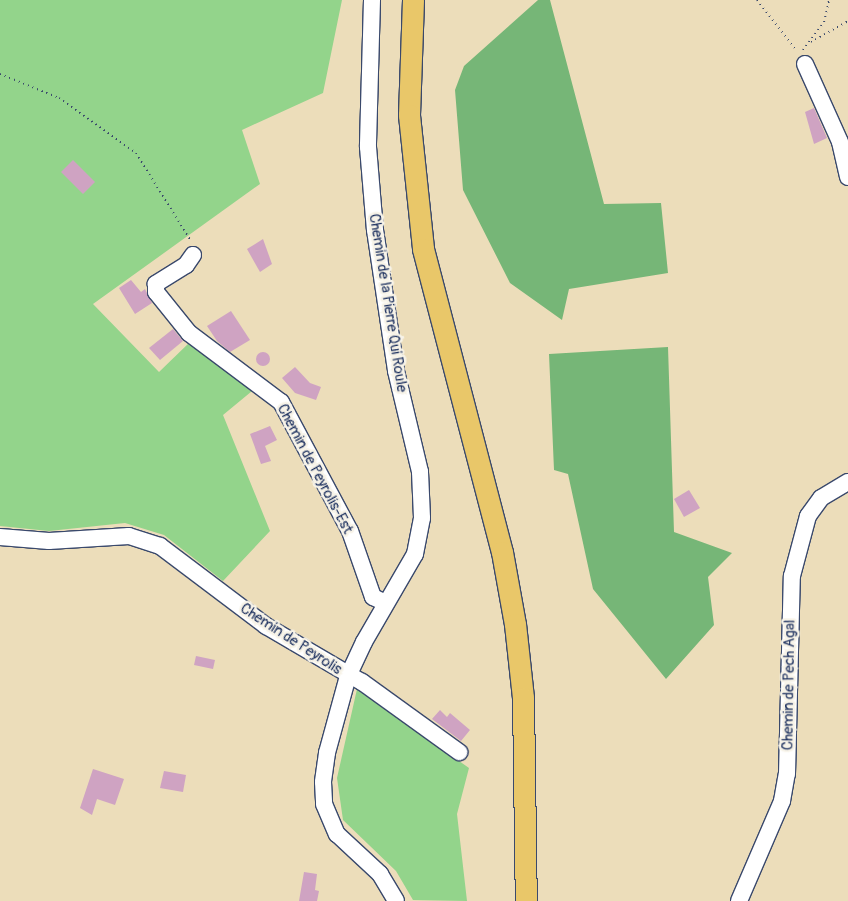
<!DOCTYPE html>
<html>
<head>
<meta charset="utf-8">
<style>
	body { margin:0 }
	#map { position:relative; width:848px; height:901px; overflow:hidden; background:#ecddba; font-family:Pangolin,sans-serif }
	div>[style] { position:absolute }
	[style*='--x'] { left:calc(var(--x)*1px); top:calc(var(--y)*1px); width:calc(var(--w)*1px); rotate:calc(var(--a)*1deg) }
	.green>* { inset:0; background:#93d48b }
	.forest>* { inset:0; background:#76b677 }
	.building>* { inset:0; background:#cfa3c2 }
	.round { border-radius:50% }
	.path>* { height:2px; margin-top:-1px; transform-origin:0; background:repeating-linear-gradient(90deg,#3a496c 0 1px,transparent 0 5px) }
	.roads { filter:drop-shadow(1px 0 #3a496c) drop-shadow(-1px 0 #3a496c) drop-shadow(0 1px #3a496c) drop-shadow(0 -1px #3a496c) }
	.minor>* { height:16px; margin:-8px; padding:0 8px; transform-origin:8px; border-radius:8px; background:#fff }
	.major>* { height:21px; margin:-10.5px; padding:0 10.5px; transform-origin:10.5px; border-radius:10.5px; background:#e9c769 }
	span { translate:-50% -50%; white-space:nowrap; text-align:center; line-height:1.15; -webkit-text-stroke:5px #f7f3e8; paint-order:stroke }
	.street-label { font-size:15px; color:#1b2f5e }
</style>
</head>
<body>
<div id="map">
	<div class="green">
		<i style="clip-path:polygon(0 0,342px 0,323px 93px,242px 130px,260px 184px,93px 304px,159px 372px,190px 342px,257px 387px,223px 415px,270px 531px,223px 581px,164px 535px,125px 523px,49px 531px,0 526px)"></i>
		<i style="clip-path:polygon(357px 689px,469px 768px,457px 814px,467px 901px,413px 900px,396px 871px,343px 820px,337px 778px)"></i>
	</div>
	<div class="forest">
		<i style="clip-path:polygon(538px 0,550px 0,604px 204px,661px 203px,668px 273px,569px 289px,562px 320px,510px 283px,463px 190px,455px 90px,464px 66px)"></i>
		<i style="clip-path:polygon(668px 347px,674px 532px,732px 553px,708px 577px,714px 625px,666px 679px,593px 589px,568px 474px,554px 470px,549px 354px)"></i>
	</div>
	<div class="building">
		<i style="clip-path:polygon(814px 108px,827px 138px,814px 144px,805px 112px)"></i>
		<i style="clip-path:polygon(73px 160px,95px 182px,83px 194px,61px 172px)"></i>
		<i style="clip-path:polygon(263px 239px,272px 264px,260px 272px,247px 249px)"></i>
		<i style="clip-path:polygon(131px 280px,141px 292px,145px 289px,152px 303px,135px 314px,119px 288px)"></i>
		<i style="clip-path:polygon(231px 311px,250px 340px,230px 352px,217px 341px,207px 326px)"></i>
		<i style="clip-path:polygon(173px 329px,183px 341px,160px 360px,149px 348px)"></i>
		<i class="round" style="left:256px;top:352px;width:14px;height:14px"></i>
		<i style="clip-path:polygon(295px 367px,310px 383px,321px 387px,316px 400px,295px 393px,282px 378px)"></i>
		<i style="clip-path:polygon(270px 426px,277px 440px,265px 446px,271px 461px,261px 464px,250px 434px)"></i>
		<i style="clip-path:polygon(689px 490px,700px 508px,684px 517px,674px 499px)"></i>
		<i style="clip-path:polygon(196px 656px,215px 660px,213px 669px,194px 665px)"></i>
		<i style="clip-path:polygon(440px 710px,447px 717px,450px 713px,470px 730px,461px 741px,432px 719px)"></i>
		<i style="clip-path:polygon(93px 769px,124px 779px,115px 805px,97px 799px,92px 815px,80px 808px)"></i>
		<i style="clip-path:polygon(164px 771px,186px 775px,183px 792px,160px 788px)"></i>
		<i style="clip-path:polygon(304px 872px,317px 874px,315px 890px,319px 891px,317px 901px,299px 901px)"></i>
	</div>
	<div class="path">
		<i style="--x:757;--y:0;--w:65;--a:51.9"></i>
		<i style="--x:811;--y:42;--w:43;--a:-29.6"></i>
		<i style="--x:803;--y:50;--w:35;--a:-53"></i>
		<i style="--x:824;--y:22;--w:23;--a:-77"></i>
		<i style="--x:0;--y:74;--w:64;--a:22.1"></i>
		<i style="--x:59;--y:98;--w:95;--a:35.5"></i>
		<i style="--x:136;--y:153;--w:104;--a:58"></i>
	</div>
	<div class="roads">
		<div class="minor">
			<i style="--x:372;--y:0;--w:147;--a:91.6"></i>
			<i style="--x:368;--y:147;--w:83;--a:85.2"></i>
			<i style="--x:375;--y:230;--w:143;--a:81.5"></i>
			<i style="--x:396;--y:371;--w:104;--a:76.6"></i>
			<i style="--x:420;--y:472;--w:46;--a:87.5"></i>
			<i style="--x:422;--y:518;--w:37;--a:101"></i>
			<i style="--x:415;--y:554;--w:102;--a:120.1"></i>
			<i style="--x:364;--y:642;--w:38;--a:115"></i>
			<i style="--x:348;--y:676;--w:80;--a:105.3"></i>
			<i style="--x:327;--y:753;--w:29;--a:98"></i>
			<i style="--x:323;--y:782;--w:22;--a:87"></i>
			<i style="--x:324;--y:804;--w:33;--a:67"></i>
			<i style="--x:337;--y:834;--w:59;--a:42.9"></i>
			<i style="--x:380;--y:874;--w:31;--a:59"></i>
			<i style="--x:805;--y:64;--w:85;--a:65.8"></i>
			<i style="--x:840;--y:142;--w:36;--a:77"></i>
			<i style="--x:193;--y:255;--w:12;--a:125"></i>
			<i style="--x:186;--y:265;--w:36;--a:148"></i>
			<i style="--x:156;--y:284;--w:8;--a:90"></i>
			<i style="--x:156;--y:292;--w:53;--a:51.2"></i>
			<i style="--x:189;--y:333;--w:115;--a:36.9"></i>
			<i style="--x:281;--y:402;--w:146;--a:61.9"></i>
			<i style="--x:350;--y:531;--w:70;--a:70.8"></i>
			<i style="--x:373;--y:597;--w:14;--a:25"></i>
			<i style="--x:0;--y:537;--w:49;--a:4.7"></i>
			<i style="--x:49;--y:541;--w:80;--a:-3.6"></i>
			<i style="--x:129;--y:536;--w:33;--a:18"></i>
			<i style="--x:160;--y:546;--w:133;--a:37"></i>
			<i style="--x:266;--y:626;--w:111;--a:30.3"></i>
			<i style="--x:362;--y:682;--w:120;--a:35.8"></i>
			<i style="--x:739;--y:901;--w:109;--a:-66.7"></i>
			<i style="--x:782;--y:801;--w:27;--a:-80"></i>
			<i style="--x:787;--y:774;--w:198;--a:-88.6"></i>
			<i style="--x:792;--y:576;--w:62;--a:-75.1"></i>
			<i style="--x:808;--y:516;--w:22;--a:-54"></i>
			<i style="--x:821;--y:498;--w:31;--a:-31"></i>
		</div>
		<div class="major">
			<i style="--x:413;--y:0;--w:115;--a:92"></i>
			<i style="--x:409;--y:115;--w:135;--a:84"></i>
			<i style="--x:423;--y:249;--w:313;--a:75.4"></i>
			<i style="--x:502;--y:552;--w:73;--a:79.8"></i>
			<i style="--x:515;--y:624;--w:74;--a:83.8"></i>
			<i style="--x:523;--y:698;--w:203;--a:89.2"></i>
		</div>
	</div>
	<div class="street-label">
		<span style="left:388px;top:303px;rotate:81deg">Chemin de la Pierre Qui Roule</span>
		<span style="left:315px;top:469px;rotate:62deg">Chemin de Peyrolis-Est</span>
		<span style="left:291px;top:639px;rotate:33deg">Chemin de Peyrolis</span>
		<span style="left:789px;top:685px;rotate:-89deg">Chemin de Pech Agal</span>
	</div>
</div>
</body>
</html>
